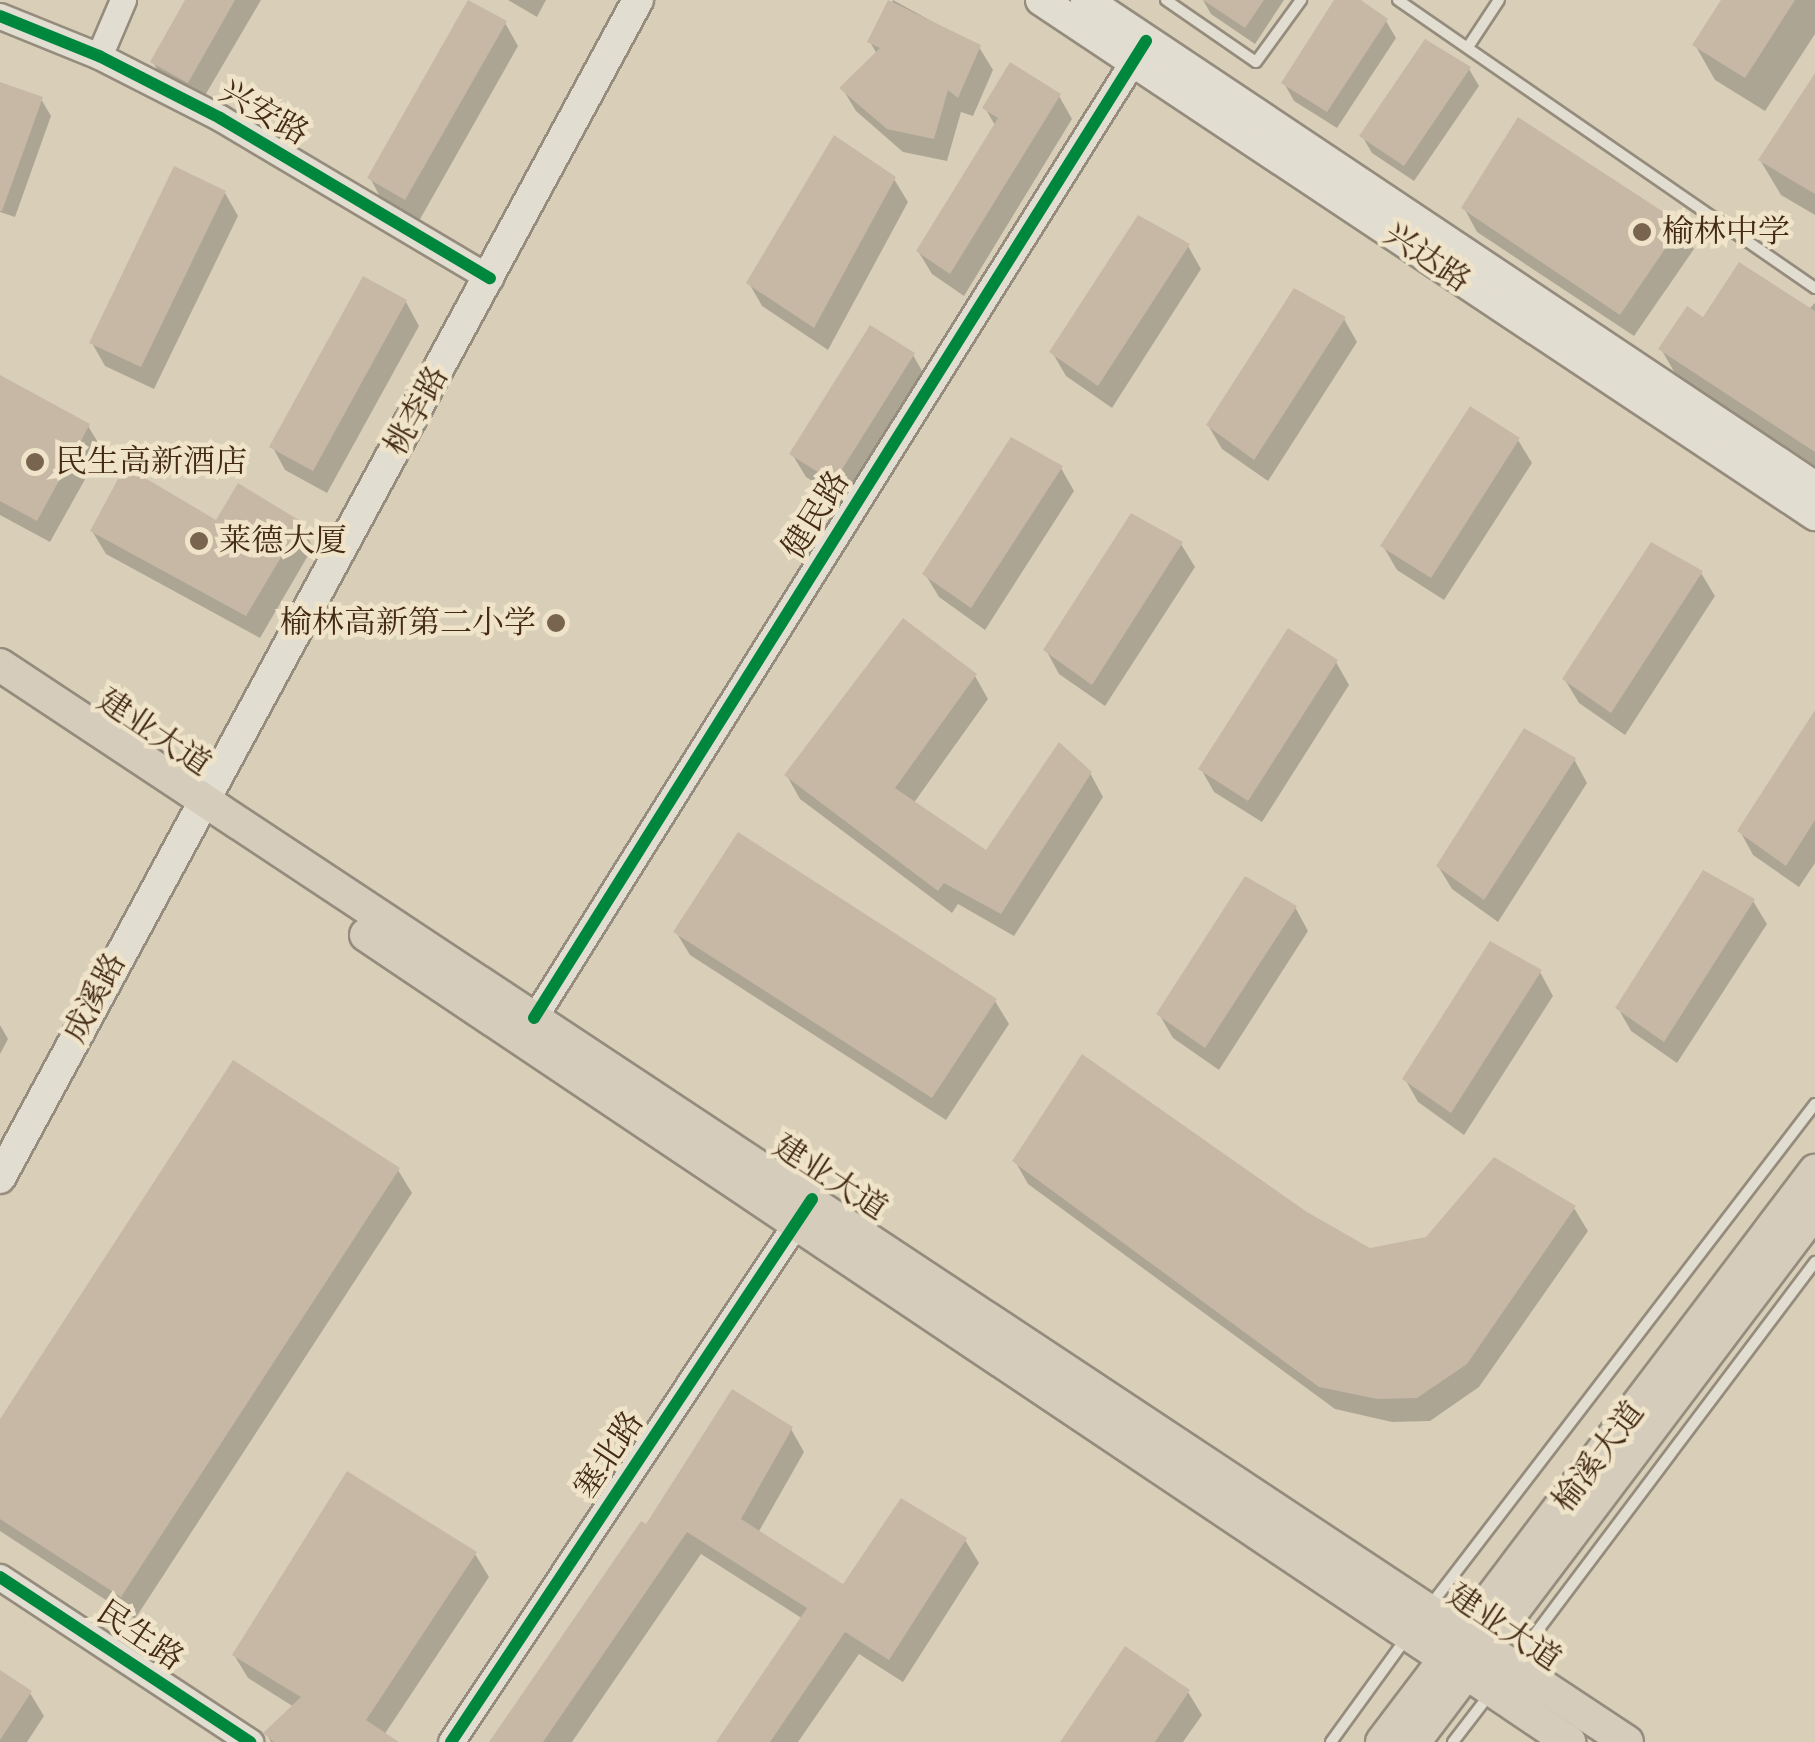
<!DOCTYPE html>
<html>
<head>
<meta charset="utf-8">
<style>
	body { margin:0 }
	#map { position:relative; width:1815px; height:1742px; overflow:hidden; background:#d9cfb9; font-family:"Libre Bodoni","Noto Serif SC",serif }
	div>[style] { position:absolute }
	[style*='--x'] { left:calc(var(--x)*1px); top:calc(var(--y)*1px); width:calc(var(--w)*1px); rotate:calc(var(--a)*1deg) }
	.shadow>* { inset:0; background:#0003 }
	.building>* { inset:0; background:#c7b8a6 }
	.roads { filter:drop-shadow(2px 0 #958c7d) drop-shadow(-2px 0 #958c7d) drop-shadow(0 2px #958c7d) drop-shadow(0 -2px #958c7d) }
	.service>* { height:10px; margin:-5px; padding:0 5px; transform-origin:5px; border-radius:5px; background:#e2ddd1 }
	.tertiary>* { height:25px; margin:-12.5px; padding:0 12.5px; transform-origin:12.5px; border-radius:12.5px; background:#e2ddd1 }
	.secondary>* { height:30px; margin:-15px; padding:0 15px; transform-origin:15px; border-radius:15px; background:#e2ddd1 }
	.primary>* { height:32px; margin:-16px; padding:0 16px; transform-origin:16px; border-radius:16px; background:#d6ccbc }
	.cycleway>* { height:12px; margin:-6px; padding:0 6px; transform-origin:6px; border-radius:6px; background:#00873e }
	.dots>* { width:28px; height:28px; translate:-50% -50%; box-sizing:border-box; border:5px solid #efe4c9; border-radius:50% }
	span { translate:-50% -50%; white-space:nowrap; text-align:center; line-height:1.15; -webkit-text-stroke:9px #efe4c9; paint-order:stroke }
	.street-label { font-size:32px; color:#452b16 }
	.poi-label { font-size:32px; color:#452b16 }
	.left { translate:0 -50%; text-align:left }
	.right { translate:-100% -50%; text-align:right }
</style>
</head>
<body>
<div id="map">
	<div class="shadow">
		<i style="clip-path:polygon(188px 0,261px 0,200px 104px,166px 85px,153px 62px)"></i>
		<i style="clip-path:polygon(508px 0,546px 0,537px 17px)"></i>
		<i style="clip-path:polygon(893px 0,979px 47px,993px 70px,973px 116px,961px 112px,947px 161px,903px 152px,856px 111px,842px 88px,877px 54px,870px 42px)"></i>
		<i style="clip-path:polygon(1203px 0,1284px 0,1255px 44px,1211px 14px)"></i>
		<i style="clip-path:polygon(1337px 0,1357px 0,1386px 21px,1396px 38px,1337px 128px,1294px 101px,1284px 83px)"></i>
		<i style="clip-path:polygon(1724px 0,1815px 0,1815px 34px,1765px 111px,1715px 80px,1695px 45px)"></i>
		<i style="clip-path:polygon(505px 23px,518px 46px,419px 221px,383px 202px,370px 178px)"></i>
		<i style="clip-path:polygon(1469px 69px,1479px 86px,1414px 181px,1372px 153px,1362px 136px)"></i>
		<i style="clip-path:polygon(1815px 77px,1815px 215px,1781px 195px,1760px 160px)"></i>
		<i style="clip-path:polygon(0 84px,41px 99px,51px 116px,15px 217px,0 212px)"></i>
		<i style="clip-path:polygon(1059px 96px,1072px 119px,964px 296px,932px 274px,918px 251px,996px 127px,985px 108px)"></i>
		<i style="clip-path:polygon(1519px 120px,1681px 226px,1694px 249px,1634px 336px,1477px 232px,1464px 208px)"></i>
		<i style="clip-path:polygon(894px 179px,908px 202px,828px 350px,762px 306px,749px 283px)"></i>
		<i style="clip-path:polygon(225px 193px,238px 216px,154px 389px,105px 366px,92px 343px)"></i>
		<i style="clip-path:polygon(1188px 246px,1201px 269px,1112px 408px,1066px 376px,1052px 352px)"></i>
		<i style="clip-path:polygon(406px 302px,419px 326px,327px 493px,285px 470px,272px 446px)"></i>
		<i style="clip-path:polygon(1815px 303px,1815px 466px,1676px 375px,1661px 349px,1704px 320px,1808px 310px)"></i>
		<i style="clip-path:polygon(1344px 319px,1357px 342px,1268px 481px,1222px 449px,1208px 425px)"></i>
		<i style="clip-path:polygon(913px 355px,926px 378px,848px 504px,806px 477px,792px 454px)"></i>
		<i style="clip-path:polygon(0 378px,88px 426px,102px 449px,50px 542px,0 515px)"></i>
		<i style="clip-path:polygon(1518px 440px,1532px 463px,1444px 600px,1397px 570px,1383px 546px)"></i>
		<i style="clip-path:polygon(1061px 468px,1074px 491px,985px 630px,939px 597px,925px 574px)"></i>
		<i style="clip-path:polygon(217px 524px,300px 524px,313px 547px,260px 638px,106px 554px,92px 531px)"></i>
		<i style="clip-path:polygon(1181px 544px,1195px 567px,1105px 706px,1059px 674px,1046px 650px)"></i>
		<i style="clip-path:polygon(1701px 573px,1715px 596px,1625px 735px,1579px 703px,1565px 680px)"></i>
		<i style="clip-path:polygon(1336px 662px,1349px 685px,1262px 822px,1214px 792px,1201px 769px)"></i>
		<i style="clip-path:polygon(975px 676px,988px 699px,913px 804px,986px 854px,1090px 773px,1103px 797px,1014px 936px,958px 904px,952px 913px,800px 799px,787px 776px)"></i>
		<i style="clip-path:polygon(1815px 715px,1815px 863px,1799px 887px,1753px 855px,1740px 831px)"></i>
		<i style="clip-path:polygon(1574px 759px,1587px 783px,1498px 922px,1452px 889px,1438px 866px)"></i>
		<i style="clip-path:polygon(1753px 901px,1767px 924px,1677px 1063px,1631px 1031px,1618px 1008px)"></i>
		<i style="clip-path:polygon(1295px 907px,1308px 931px,1219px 1070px,1173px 1038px,1159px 1014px)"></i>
		<i style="clip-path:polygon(676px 932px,995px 1001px,1009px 1024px,946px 1120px,690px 955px)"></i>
		<i style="clip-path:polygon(1540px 972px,1553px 996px,1464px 1135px,1418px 1102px,1405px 1079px)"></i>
		<i style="clip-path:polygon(0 1025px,8px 1039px,0 1054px)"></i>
		<i style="clip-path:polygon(1015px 1161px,1306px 1214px,1370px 1250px,1574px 1208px,1588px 1231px,1479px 1387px,1430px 1421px,1392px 1422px,1335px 1409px,1028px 1184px)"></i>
		<i style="clip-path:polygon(398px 1170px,412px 1193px,135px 1619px,0 1531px,0 1423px)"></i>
		<i style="clip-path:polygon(791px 1429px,804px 1452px,758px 1533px,844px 1587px,965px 1540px,979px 1563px,903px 1682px,859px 1654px,798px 1742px,719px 1742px,803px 1619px,701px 1554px,572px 1742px,492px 1742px,646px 1527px)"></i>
		<i style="clip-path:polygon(475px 1554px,489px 1577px,384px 1735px,395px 1742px,271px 1742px,266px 1733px,294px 1707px,248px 1678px,234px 1655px)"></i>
		<i style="clip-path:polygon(0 1673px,30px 1693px,44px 1716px,27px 1742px,0 1742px)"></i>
		<i style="clip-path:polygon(1188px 1692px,1202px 1715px,1183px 1742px,1063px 1742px)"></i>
	</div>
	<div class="building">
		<i style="clip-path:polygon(185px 0,235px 0,188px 83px,150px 62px)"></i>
		<i style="clip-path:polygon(468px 0,507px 21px,405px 200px,367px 178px)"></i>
		<i style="clip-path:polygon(888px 0,981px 45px,958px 98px,948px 90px,934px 139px,887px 129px,839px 88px,880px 48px,867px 42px)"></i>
		<i style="clip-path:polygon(1203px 0,1264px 0,1245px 28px)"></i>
		<i style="clip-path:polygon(1334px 0,1361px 0,1388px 19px,1327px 112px,1281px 83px)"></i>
		<i style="clip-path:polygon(1721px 0,1795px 0,1745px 78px,1692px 45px)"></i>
		<i style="clip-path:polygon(1425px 39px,1471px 67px,1404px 166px,1359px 136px)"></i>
		<i style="clip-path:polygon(1010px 62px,1061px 94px,950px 274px,916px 251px,998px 118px,982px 108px)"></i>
		<i style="clip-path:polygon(1815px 73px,1815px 194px,1758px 160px)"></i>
		<i style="clip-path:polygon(0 82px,43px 97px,2px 211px,0 211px)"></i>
		<i style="clip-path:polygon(1518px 117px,1682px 224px,1620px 315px,1461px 208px)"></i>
		<i style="clip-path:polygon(834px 135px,896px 177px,814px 328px,746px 283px)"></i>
		<i style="clip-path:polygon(174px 166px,226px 191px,141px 367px,89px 343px)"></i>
		<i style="clip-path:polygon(1138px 215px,1190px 244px,1098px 386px,1049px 352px)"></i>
		<i style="clip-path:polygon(1739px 262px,1815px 311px,1815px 452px,1658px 349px,1687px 306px,1703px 317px)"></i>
		<i style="clip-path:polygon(363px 276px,407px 300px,313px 471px,269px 447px)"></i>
		<i style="clip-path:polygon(1294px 288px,1346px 317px,1254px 460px,1206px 425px)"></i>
		<i style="clip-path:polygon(870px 325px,915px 353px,834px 482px,789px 454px)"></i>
		<i style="clip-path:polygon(0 375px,90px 424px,37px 521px,0 501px)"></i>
		<i style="clip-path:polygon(1470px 406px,1520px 438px,1431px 578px,1380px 546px)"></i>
		<i style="clip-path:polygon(1011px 437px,1063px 466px,971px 608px,922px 574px)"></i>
		<i style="clip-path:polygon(125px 466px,216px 520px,238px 483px,302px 522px,246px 616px,90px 531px)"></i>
		<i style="clip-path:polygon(1131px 513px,1183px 542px,1092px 685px,1043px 650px)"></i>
		<i style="clip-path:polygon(1651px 542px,1703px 571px,1611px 713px,1562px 679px)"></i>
		<i style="clip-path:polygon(903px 618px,977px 674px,895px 788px,986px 850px,1059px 742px,1092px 772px,1001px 914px,944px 883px,938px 891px,784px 775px)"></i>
		<i style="clip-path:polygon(1288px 628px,1338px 660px,1248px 801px,1198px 769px)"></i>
		<i style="clip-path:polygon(1815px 710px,1815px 820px,1786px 866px,1737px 831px)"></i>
		<i style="clip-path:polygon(1524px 728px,1576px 758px,1484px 900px,1436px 866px)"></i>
		<i style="clip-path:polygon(738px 832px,997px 999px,932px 1098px,673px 932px)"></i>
		<i style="clip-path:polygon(1703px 870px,1755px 899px,1664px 1042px,1615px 1008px)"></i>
		<i style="clip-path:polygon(1245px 876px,1297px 906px,1205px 1048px,1156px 1014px)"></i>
		<i style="clip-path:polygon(1490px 941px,1542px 970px,1451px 1113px,1402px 1079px)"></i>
		<i style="clip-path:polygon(1082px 1054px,1307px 1212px,1370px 1248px,1426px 1237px,1494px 1157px,1576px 1206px,1467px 1364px,1417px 1398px,1377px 1399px,1319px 1387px,1012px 1161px)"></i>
		<i style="clip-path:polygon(233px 1060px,400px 1168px,121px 1597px,0 1519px,0 1419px)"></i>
		<i style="clip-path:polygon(732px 1389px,793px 1427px,741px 1519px,843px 1584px,901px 1498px,967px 1538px,889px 1660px,845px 1632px,770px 1742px,716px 1742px,807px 1608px,687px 1532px,543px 1742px,489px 1742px,641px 1521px,646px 1524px)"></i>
		<i style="clip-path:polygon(347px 1471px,477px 1552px,366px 1720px,399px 1742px,274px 1742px,263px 1733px,301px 1697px,232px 1655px)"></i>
		<i style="clip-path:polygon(1125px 1646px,1190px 1690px,1155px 1742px,1060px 1742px)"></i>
		<i style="clip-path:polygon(0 1670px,32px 1691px,0 1740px)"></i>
	</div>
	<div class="roads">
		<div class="service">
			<i style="--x:1166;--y:0;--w:109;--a:34.6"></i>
			<i style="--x:1256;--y:62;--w:77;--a:-54"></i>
			<i style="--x:1398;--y:0;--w:507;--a:34.63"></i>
			<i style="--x:1468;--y:47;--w:56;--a:-56.6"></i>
			<i style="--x:1429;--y:1607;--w:634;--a:-52.5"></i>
			<i style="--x:1514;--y:1662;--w:501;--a:-53.04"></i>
			<i style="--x:1331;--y:1742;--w:130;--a:-54.1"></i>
			<i style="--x:1453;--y:1742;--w:59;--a:-52.5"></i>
		</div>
		<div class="tertiary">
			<i style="--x:0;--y:16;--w:107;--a:22"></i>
			<i style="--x:99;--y:56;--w:136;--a:27.1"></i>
			<i style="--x:220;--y:118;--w:314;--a:30.7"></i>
			<i style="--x:99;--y:56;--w:61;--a:-66.8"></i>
			<i style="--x:534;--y:1018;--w:1144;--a:-57.96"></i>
			<i style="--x:0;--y:1577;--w:300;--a:33.4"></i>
			<i style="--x:451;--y:1742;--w:638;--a:-56.38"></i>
		</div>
		<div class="secondary">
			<i style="--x:1041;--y:0;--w:930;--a:33.64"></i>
			<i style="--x:1086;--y:0;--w:877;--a:33.74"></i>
			<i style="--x:0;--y:1178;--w:1340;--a:-61.56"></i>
		</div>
		<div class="primary">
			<i style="--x:0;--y:665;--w:1951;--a:33.5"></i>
			<i style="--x:366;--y:935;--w:1449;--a:33.85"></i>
			<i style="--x:1382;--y:1742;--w:717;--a:-52.83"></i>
			<i style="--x:1414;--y:1742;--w:665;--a:-52.94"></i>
		</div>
	</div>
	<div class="cycleway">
		<i style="--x:0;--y:16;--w:107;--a:22"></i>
		<i style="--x:99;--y:56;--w:136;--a:27.1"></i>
		<i style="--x:220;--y:118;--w:314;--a:30.7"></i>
		<i style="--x:534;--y:1018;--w:1153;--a:-57.94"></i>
		<i style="--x:0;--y:1577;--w:300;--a:33.4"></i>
		<i style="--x:451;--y:1742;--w:652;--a:-56.38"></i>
	</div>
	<div class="dots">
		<i style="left:1642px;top:232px;background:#79644f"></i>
		<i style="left:35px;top:462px;background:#79644f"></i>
		<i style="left:199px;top:541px;background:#79644f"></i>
		<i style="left:556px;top:623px;background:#79644f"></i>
	</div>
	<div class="street-label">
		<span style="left:264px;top:113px;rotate:30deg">兴安路</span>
		<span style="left:1427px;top:258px;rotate:34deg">兴达路</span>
		<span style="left:417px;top:411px;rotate:-61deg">桃李路</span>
		<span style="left:816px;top:515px;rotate:-58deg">健民路</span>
		<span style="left:154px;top:733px;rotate:34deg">建业大道</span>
		<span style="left:95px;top:998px;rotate:-62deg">成溪路</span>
		<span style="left:830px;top:1178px;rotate:33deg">建业大道</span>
		<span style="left:609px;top:1455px;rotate:-56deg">塞北路</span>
		<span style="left:1599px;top:1457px;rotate:-53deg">榆溪大道</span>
		<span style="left:1504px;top:1628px;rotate:34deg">建业大道</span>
		<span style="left:140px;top:1636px;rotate:34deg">民生路</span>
	</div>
	<div class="poi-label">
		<span class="left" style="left:1662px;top:232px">榆林中学</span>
		<span class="left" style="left:55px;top:462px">民生高新酒店</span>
		<span class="left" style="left:219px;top:541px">莱德大厦</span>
		<span class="right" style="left:536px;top:623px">榆林高新第二小学</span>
	</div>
</div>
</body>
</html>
